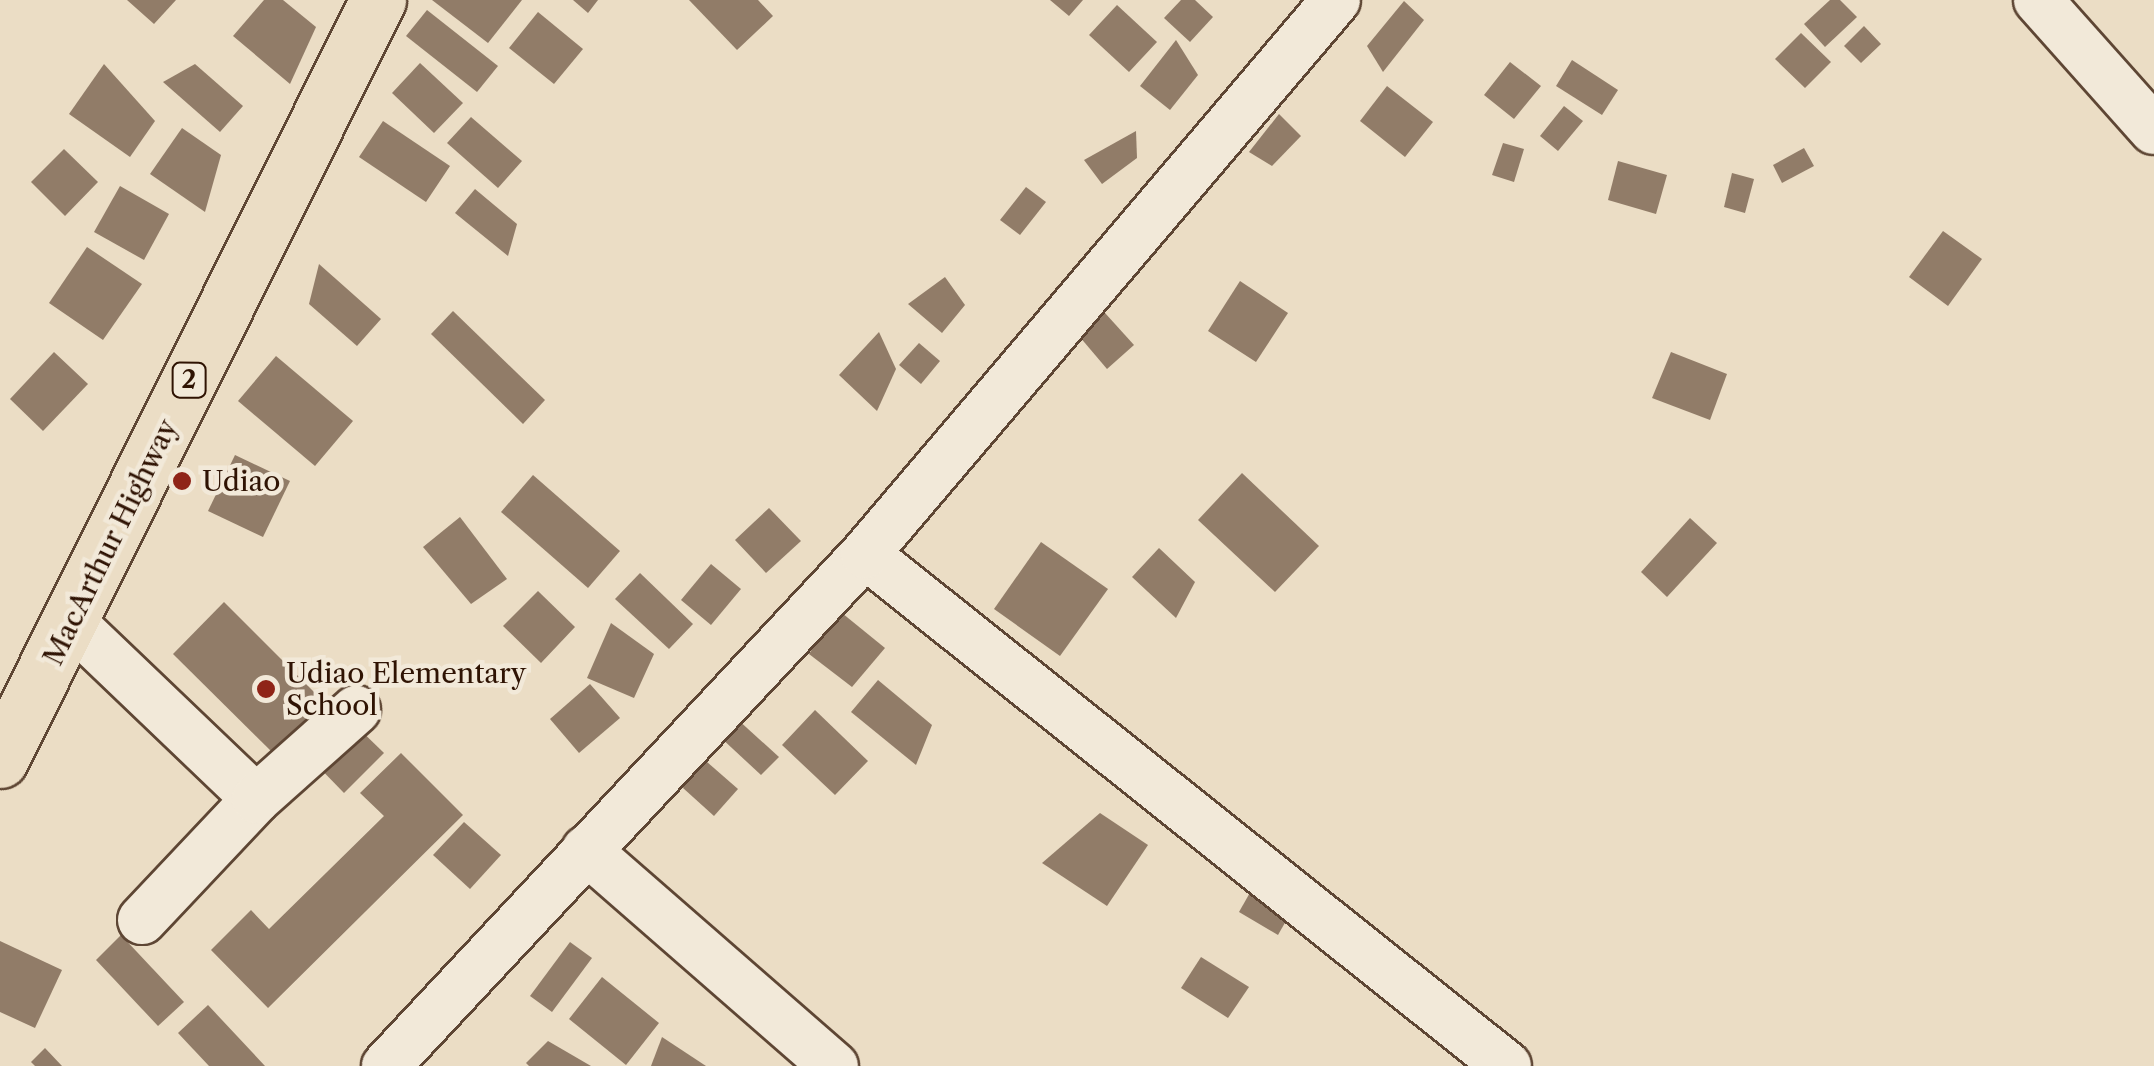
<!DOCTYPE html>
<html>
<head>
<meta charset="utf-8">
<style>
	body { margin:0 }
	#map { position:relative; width:2154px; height:1066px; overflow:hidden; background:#ebddc5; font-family:"Libre Caslon Text",serif }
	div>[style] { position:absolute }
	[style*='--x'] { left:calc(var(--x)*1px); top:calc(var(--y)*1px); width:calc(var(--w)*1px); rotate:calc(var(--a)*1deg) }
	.building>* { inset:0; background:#917c68 }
	.roads { filter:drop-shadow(2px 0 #5e4634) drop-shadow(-2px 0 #5e4634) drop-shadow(0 2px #5e4634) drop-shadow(0 -2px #5e4634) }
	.minor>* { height:48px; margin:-24px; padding:0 24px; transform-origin:24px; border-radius:24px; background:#f2e9d9 }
	.highway>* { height:55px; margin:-27.5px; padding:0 27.5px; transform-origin:27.5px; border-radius:27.5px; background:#ebddc5 }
	.dots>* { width:28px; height:28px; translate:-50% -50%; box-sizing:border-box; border:5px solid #f2e9d9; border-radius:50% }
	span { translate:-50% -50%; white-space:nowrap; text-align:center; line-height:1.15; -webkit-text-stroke:9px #f2e9d9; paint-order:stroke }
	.shield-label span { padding:2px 8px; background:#f2e9d9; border:2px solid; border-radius:8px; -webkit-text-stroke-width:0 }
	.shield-label { font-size:25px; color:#2f1303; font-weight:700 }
	.poi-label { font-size:28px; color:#2f1303 }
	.left { translate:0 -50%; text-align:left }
	.street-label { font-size:28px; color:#2f1303 }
</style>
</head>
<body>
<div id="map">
	<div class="building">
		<i style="clip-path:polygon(127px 0,176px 0,154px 24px)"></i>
		<i style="clip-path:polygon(264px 0,283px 0,316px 27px,290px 84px,233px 36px)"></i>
		<i style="clip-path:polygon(432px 0,522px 0,488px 43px)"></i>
		<i style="clip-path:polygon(573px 0,598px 0,588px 13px)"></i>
		<i style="clip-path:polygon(689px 0,758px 0,773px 16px,737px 50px)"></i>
		<i style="clip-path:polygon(1050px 0,1083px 0,1069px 16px)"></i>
		<i style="clip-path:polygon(1181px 0,1195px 0,1213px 17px,1190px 42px,1164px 18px)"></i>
		<i style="clip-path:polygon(1830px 0,1840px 0,1857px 17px,1825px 47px,1804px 24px)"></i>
		<i style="clip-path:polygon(1404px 1px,1424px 20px,1383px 72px,1367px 46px)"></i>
		<i style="clip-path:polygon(1117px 5px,1157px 42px,1129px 72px,1089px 35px)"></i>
		<i style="clip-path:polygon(427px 10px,498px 66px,477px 92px,406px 36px)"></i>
		<i style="clip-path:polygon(538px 12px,583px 49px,554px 84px,509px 48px)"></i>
		<i style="clip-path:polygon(1864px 26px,1881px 44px,1861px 63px,1844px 46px)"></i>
		<i style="clip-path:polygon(1801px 33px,1831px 62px,1805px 88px,1775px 59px)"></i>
		<i style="clip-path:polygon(1176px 40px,1198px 75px,1170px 110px,1140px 86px)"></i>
		<i style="clip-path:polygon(1572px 60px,1618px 90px,1602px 115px,1556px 86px)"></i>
		<i style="clip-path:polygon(1510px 62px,1541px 86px,1514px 119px,1484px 95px)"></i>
		<i style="clip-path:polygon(420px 63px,463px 103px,434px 133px,392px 93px)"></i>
		<i style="clip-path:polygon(104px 64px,155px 121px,130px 157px,69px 114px)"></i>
		<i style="clip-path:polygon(195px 64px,243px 106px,220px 132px,163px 82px)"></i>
		<i style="clip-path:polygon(1387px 86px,1433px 122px,1405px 157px,1360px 121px)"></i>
		<i style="clip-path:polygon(1564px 106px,1583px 121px,1558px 151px,1540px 136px)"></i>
		<i style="clip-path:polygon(1279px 114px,1301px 136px,1272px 166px,1249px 152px)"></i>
		<i style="clip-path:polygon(471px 117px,522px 161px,498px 188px,447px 143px)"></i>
		<i style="clip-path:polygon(383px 121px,450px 166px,426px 202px,359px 157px)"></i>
		<i style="clip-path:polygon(182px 128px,221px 155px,205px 212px,150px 174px)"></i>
		<i style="clip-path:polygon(1136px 131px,1137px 158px,1102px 184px,1084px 160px)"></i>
		<i style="clip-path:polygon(1503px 143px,1524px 149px,1514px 182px,1492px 175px)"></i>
		<i style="clip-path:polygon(1804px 148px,1814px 166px,1782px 183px,1773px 165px)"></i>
		<i style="clip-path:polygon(64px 149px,98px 182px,65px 216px,31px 182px)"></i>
		<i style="clip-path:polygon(1618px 161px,1667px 175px,1656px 214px,1608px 200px)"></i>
		<i style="clip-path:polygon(1732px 173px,1754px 179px,1745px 213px,1724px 207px)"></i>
		<i style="clip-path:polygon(120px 186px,169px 214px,144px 260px,94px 232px)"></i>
		<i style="clip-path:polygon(1026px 187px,1046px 202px,1020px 235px,1000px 220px)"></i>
		<i style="clip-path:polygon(475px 189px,517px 224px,508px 256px,455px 213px)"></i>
		<i style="clip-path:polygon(1943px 231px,1982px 259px,1948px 306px,1909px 277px)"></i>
		<i style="clip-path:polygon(87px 247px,142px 284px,103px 340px,49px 303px)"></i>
		<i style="clip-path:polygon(319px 264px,381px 319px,357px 346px,309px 304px)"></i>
		<i style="clip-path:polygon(945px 277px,965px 305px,942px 333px,908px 304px)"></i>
		<i style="clip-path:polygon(1240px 281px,1288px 313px,1256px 362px,1208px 331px)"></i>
		<i style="clip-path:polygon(453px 311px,545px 400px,523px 424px,431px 334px)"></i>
		<i style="clip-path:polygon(1105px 313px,1134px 345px,1107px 369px,1079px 336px)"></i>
		<i style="clip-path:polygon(879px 332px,896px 369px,877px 411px,839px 375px)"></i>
		<i style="clip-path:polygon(919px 343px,940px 361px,921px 384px,899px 365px)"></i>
		<i style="clip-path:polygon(54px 352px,88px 384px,43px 431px,10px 399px)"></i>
		<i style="clip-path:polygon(1671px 352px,1727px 374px,1710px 420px,1652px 398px)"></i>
		<i style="clip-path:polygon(276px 356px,353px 421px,315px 466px,238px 401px)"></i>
		<i style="clip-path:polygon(235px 455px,290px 481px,263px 537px,208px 511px)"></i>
		<i style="clip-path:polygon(1242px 473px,1319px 546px,1275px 592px,1198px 520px)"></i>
		<i style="clip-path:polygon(533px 475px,620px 551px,588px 588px,501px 512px)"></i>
		<i style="clip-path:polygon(769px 508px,801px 541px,766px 573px,735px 540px)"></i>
		<i style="clip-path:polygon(460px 517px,507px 579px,471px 604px,423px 547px)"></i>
		<i style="clip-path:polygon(1690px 518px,1717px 543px,1667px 597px,1641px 572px)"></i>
		<i style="clip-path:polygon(1041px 542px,1108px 589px,1060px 656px,994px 609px)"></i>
		<i style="clip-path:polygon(1159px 548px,1195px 582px,1176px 618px,1132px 577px)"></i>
		<i style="clip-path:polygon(711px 564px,741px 589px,711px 625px,681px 600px)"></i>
		<i style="clip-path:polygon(640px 573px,693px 624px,669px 649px,615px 599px)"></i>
		<i style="clip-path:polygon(538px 591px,575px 627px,541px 663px,503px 626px)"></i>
		<i style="clip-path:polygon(224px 602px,324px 702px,273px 753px,173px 654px)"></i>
		<i style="clip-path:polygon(837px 609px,885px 648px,852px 687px,809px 654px)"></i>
		<i style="clip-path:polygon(611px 623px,654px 654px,634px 698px,587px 678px)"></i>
		<i style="clip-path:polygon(878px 680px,932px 725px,916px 765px,851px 712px)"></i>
		<i style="clip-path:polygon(590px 684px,620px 718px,579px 753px,550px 719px)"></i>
		<i style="clip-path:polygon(815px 710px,868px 761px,835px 795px,782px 745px)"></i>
		<i style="clip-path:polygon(736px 718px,779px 757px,761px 775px,719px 736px)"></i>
		<i style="clip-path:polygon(350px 720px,384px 753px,344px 793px,311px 759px)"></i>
		<i style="clip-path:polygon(401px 753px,463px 815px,268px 1008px,211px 950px,251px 910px,269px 929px,384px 816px,360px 793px)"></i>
		<i style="clip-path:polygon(699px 755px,738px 789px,714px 816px,683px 788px)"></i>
		<i style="clip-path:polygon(1100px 813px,1148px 845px,1107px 906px,1042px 863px)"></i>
		<i style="clip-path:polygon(464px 822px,501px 855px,470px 889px,433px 855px)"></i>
		<i style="clip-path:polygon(1256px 882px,1295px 905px,1278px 935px,1239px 912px)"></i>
		<i style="clip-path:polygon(121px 935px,184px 1002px,158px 1026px,96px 960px)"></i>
		<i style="clip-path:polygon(0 941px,62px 970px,35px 1028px,0 1012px)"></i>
		<i style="clip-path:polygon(570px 942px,592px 958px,552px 1012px,530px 996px)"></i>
		<i style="clip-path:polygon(1201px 957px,1249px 987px,1228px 1018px,1181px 988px)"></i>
		<i style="clip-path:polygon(602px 977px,659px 1023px,626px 1065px,569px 1019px)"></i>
		<i style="clip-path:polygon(208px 1005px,265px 1066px,209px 1066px,178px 1033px)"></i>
		<i style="clip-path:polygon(662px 1037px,706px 1066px,651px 1066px)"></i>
		<i style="clip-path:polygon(548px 1041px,591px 1066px,529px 1066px,526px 1063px)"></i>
		<i style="clip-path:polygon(45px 1048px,62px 1066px,35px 1066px,31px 1062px)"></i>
	</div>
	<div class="roads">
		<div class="minor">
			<i style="--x:2038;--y:0;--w:174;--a:48.3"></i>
			<i style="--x:865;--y:554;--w:821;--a:38.57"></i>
			<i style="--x:70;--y:621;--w:257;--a:43.7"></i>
			<i style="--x:586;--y:850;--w:329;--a:41.1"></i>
			<i style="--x:142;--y:920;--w:166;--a:-46.7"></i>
			<i style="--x:256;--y:799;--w:134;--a:-41.7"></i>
			<i style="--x:386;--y:1066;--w:701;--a:-46.91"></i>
			<i style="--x:865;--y:554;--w:727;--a:-49.63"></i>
		</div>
		<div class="highway">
			<i style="--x:0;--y:760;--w:849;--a:-63.56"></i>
		</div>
	</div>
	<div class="dots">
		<i style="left:182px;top:481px;background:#8f2418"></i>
		<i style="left:266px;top:689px;background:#8f2418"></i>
	</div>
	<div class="shield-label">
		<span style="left:189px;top:380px">2</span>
	</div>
	<div class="poi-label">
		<span class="left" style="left:202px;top:481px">Udiao</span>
		<span class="left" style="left:286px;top:689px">Udiao Elementary<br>School</span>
	</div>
	<div class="street-label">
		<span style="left:110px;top:542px;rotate:-64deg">MacArthur Highway</span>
	</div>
</div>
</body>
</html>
